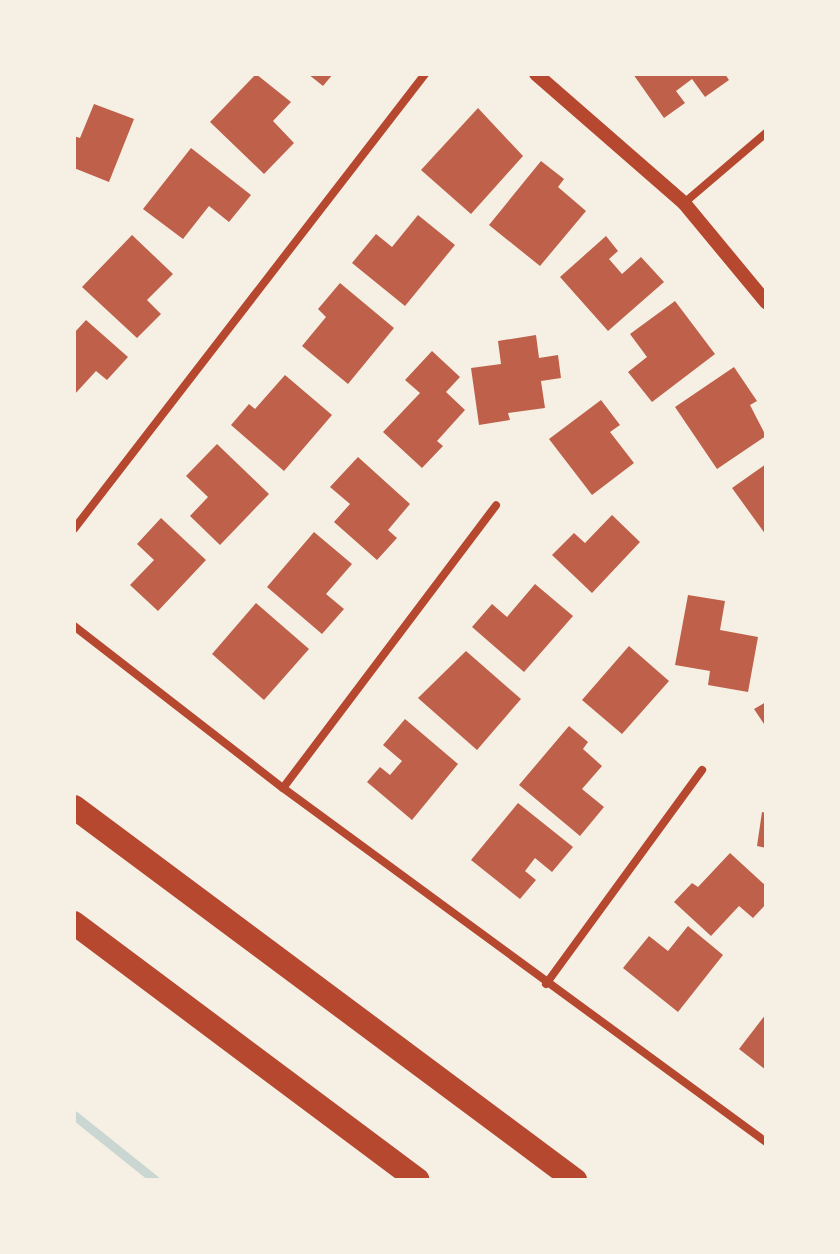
<!DOCTYPE html>
<html>
<head>
<meta charset="utf-8">
<style>
	body { margin:0 }
	#map { position:relative; width:840px; height:1254px; overflow:hidden; background:#f6efe4; font-family:Cabin,sans-serif }
	div>[style] { position:absolute }
	[style*='--x'] { left:calc(var(--x)*1px); top:calc(var(--y)*1px); width:calc(var(--w)*1px); rotate:calc(var(--a)*1deg) }
	.stream>* { height:9px; margin:-4.5px; padding:0 4.5px; transform-origin:4.5px; border-radius:4.5px; background:#c9d6d2 }
	.building>* { inset:0; background:#bf614a }
	.minor>* { height:8px; margin:-4px; padding:0 4px; transform-origin:4px; border-radius:4px; background:#b5482f }
	.tertiary>* { height:14px; margin:-7px; padding:0 7px; transform-origin:7px; border-radius:7px; background:#b5482f }
	.motorway>* { height:24px; margin:-12px; padding:0 12px; transform-origin:12px; border-radius:12px; background:#b5482f }
	span { translate:-50% -50%; white-space:nowrap; text-align:center; line-height:1.15; -webkit-text-stroke:8px #f6efe4; paint-order:stroke }
	.frame { position:absolute; inset:0; border:76px solid #f6efe4; pointer-events:none }
</style>
</head>
<body>
<div id="map">
	<div class="stream">
		<i style="--x:74;--y:1115;--w:104;--a:38.7"></i>
	</div>
	<div class="building">
		<i style="clip-path:polygon(256px 74px,291px 102px,273px 121px,294px 143px,264px 174px,210px 122px)"></i>
		<i style="clip-path:polygon(308px 74px,333px 74px,323px 86px)"></i>
		<i style="clip-path:polygon(633px 74px,725px 74px,729px 80px,705px 97px,692px 79px,676px 91px,685px 103px,664px 118px)"></i>
		<i style="clip-path:polygon(94px 104px,134px 119px,109px 182px,74px 168px,74px 136px,80px 138px)"></i>
		<i style="clip-path:polygon(478px 108px,523px 156px,471px 214px,421px 170px)"></i>
		<i style="clip-path:polygon(191px 148px,251px 195px,229px 222px,209px 206px,183px 239px,143px 209px)"></i>
		<i style="clip-path:polygon(541px 161px,564px 179px,558px 187px,586px 211px,540px 266px,489px 225px)"></i>
		<i style="clip-path:polygon(418px 215px,455px 245px,405px 306px,352px 263px,376px 234px,392px 247px)"></i>
		<i style="clip-path:polygon(132px 235px,173px 274px,147px 300px,161px 314px,137px 338px,82px 287px)"></i>
		<i style="clip-path:polygon(606px 236px,618px 251px,609px 259px,622px 274px,641px 257px,664px 282px,608px 331px,560px 277px)"></i>
		<i style="clip-path:polygon(340px 283px,394px 328px,348px 384px,302px 346px,326px 317px,318px 309px)"></i>
		<i style="clip-path:polygon(675px 301px,715px 354px,652px 402px,628px 372px,647px 357px,630px 334px)"></i>
		<i style="clip-path:polygon(86px 320px,128px 357px,107px 380px,96px 371px,74px 395px,74px 333px)"></i>
		<i style="clip-path:polygon(536px 335px,539px 358px,558px 355px,561px 378px,541px 381px,545px 408px,508px 413px,510px 420px,479px 425px,471px 368px,501px 364px,498px 341px)"></i>
		<i style="clip-path:polygon(432px 351px,460px 377px,446px 392px,465px 410px,437px 441px,443px 446px,422px 468px,383px 432px,420px 393px,405px 380px)"></i>
		<i style="clip-path:polygon(734px 367px,757px 401px,750px 405px,766px 436px,717px 469px,675px 407px)"></i>
		<i style="clip-path:polygon(285px 375px,332px 415px,284px 471px,231px 425px,249px 404px,255px 409px)"></i>
		<i style="clip-path:polygon(601px 400px,620px 425px,610px 432px,634px 463px,592px 495px,549px 439px)"></i>
		<i style="clip-path:polygon(217px 444px,269px 494px,220px 545px,190px 516px,208px 497px,186px 476px)"></i>
		<i style="clip-path:polygon(358px 457px,410px 504px,388px 530px,397px 538px,377px 560px,334px 522px,350px 504px,330px 487px)"></i>
		<i style="clip-path:polygon(766px 464px,766px 535px,732px 488px)"></i>
		<i style="clip-path:polygon(612px 515px,640px 542px,592px 593px,552px 555px,574px 533px,585px 543px)"></i>
		<i style="clip-path:polygon(161px 518px,206px 560px,158px 611px,130px 585px,154px 560px,137px 544px)"></i>
		<i style="clip-path:polygon(314px 532px,352px 564px,326px 594px,344px 609px,322px 634px,267px 587px)"></i>
		<i style="clip-path:polygon(535px 584px,573px 616px,524px 672px,472px 627px,492px 604px,507px 617px)"></i>
		<i style="clip-path:polygon(688px 595px,725px 601px,720px 630px,758px 637px,748px 692px,708px 685px,710px 671px,675px 665px)"></i>
		<i style="clip-path:polygon(256px 603px,309px 649px,264px 700px,212px 654px)"></i>
		<i style="clip-path:polygon(629px 646px,669px 681px,622px 734px,582px 700px)"></i>
		<i style="clip-path:polygon(466px 651px,521px 699px,477px 750px,418px 698px)"></i>
		<i style="clip-path:polygon(766px 702px,766px 727px,754px 709px)"></i>
		<i style="clip-path:polygon(405px 719px,458px 764px,412px 820px,367px 782px,380px 767px,390px 775px,402px 761px,383px 745px)"></i>
		<i style="clip-path:polygon(569px 726px,588px 742px,583px 749px,602px 766px,582px 789px,604px 807px,580px 836px,519px 785px)"></i>
		<i style="clip-path:polygon(518px 803px,573px 847px,552px 872px,535px 858px,525px 871px,536px 880px,520px 899px,471px 860px)"></i>
		<i style="clip-path:polygon(762px 812px,766px 813px,766px 848px,757px 846px)"></i>
		<i style="clip-path:polygon(730px 853px,766px 886px,766px 904px,753px 918px,739px 906px,711px 936px,674px 902px,692px 883px,698px 887px)"></i>
		<i style="clip-path:polygon(688px 926px,723px 955px,678px 1012px,623px 968px,649px 936px,668px 951px)"></i>
		<i style="clip-path:polygon(766px 1014px,766px 1070px,739px 1049px)"></i>
	</div>
	<div class="minor">
		<i style="--x:684;--y:203;--w:108;--a:-40.5"></i>
		<i style="--x:74;--y:529;--w:575;--a:-52.35"></i>
		<i style="--x:74;--y:626;--w:264;--a:37.8"></i>
		<i style="--x:283;--y:788;--w:599;--a:36.24"></i>
		<i style="--x:283;--y:788;--w:354;--a:-53"></i>
		<i style="--x:546;--y:984;--w:265;--a:-53.9"></i>
	</div>
	<div class="tertiary">
		<i style="--x:536;--y:74;--w:196;--a:41.1"></i>
		<i style="--x:684;--y:203;--w:129;--a:50.4"></i>
	</div>
	<div class="motorway">
		<i style="--x:74;--y:807;--w:625;--a:36.67"></i>
		<i style="--x:74;--y:923;--w:429;--a:36.8"></i>
	</div>
	<div class="frame"></div>
</div>
</body>
</html>
